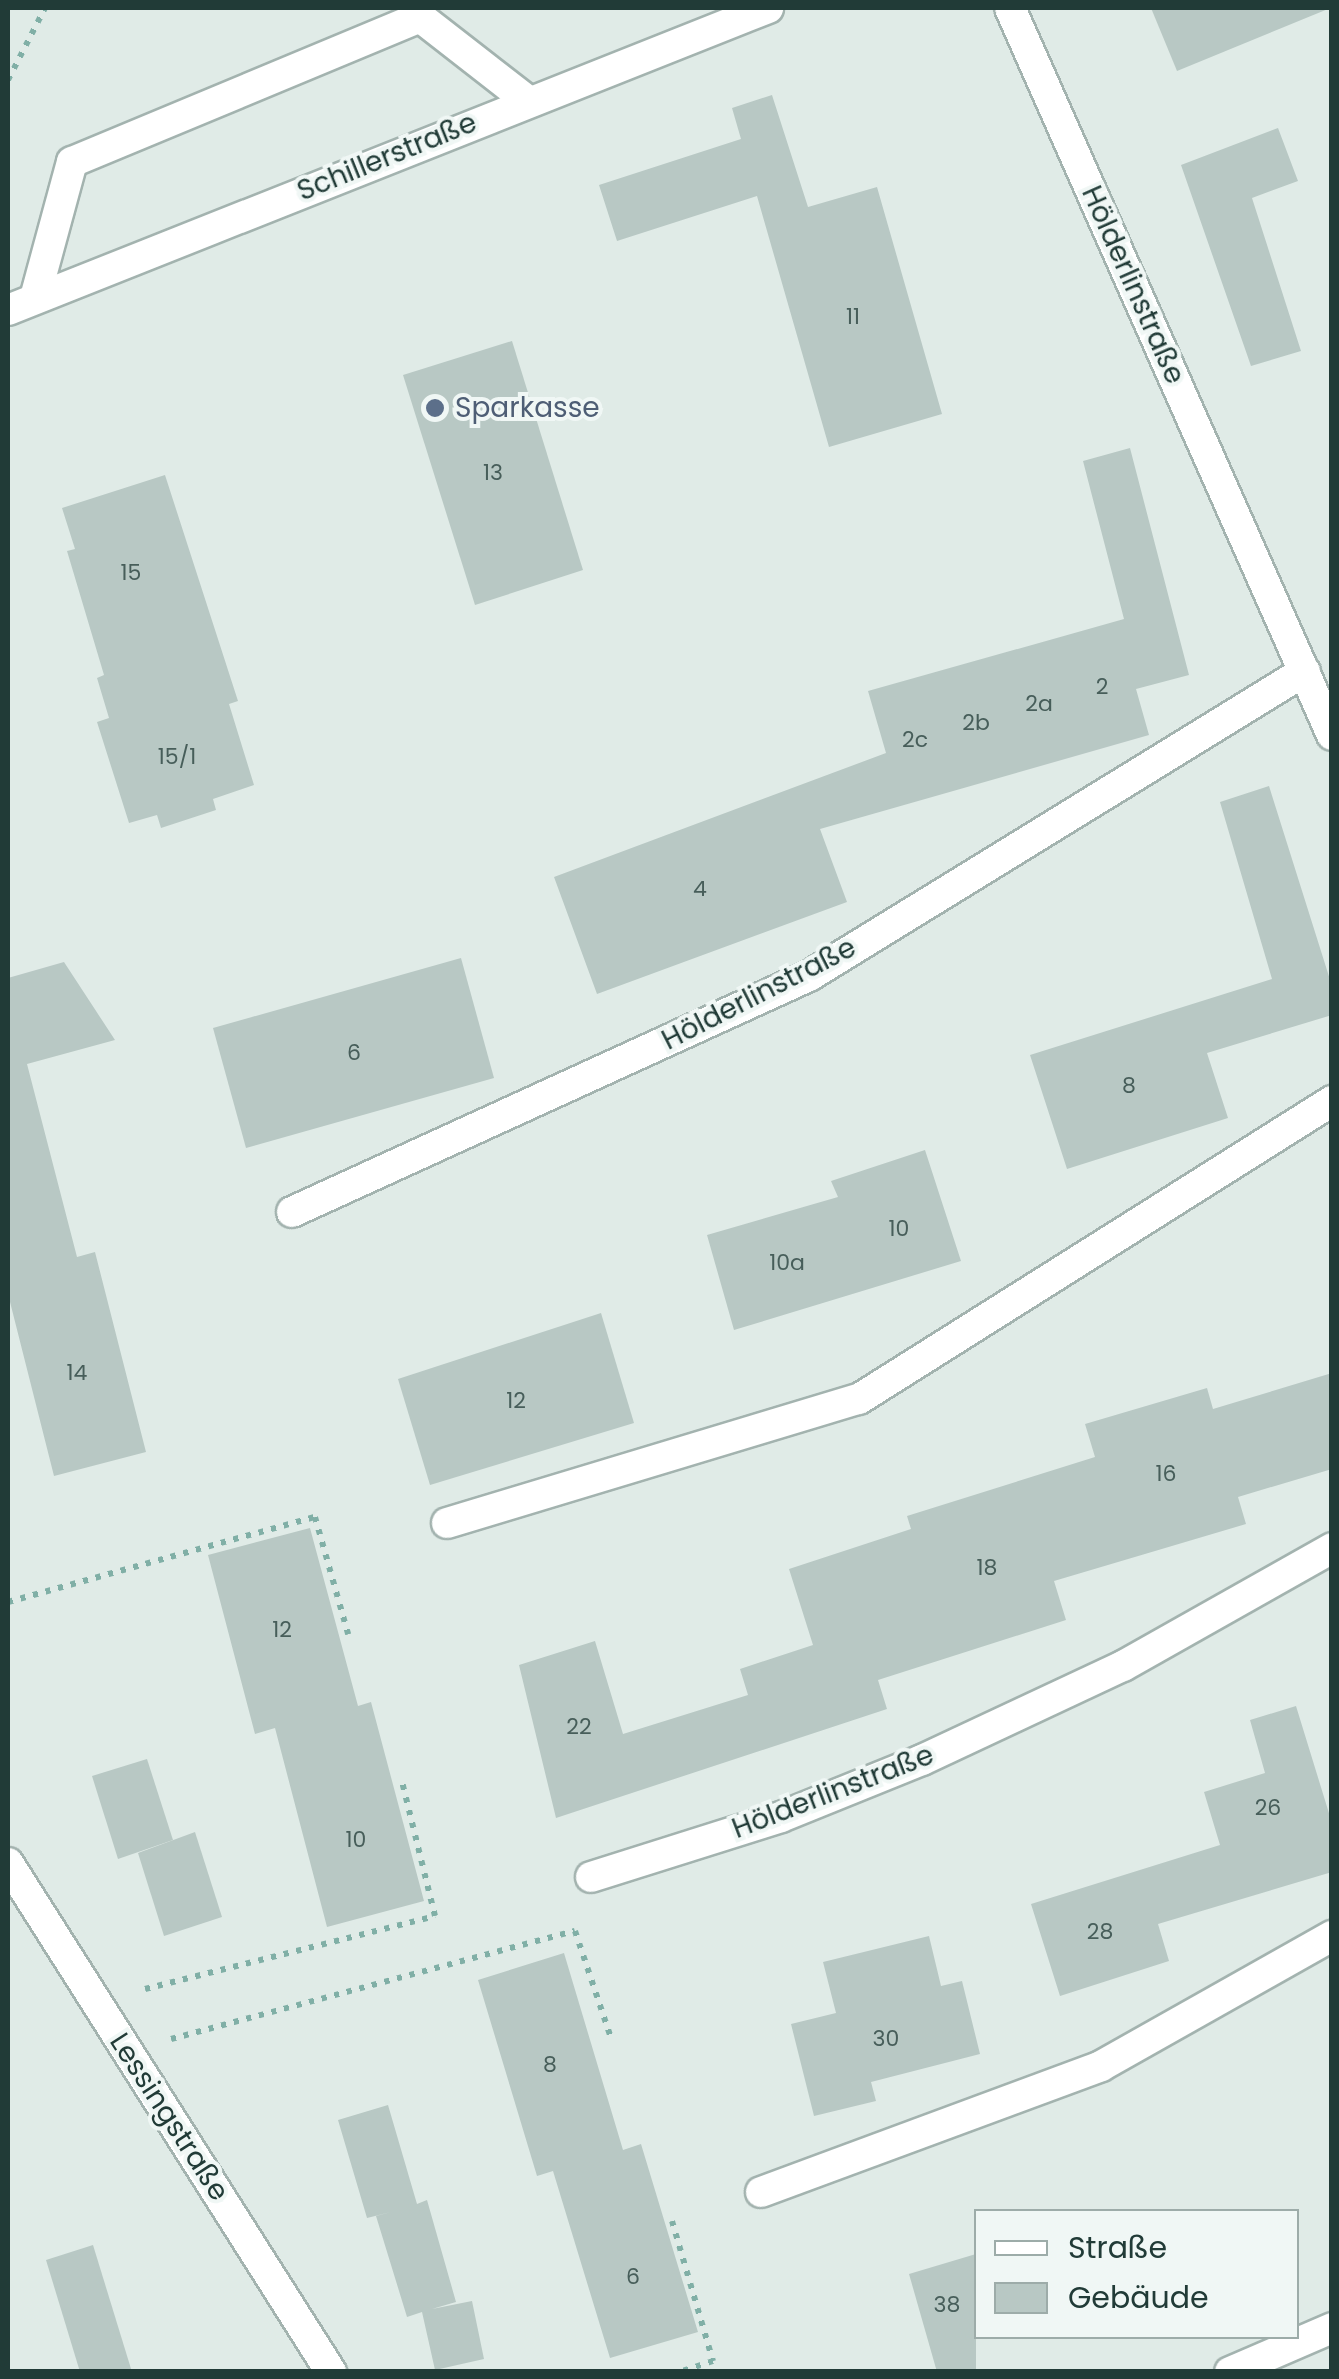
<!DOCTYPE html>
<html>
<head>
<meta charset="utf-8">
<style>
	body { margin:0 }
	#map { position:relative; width:1339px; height:2379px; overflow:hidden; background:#e0ebe7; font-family:Poppins,sans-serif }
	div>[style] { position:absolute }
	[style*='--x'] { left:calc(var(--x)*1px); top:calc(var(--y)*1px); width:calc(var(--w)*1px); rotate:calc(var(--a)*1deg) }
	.building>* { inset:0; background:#b8c8c4 }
	.path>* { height:6px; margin-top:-3px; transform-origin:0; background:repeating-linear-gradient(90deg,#80afa6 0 5px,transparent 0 13px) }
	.roads { filter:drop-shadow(2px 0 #a3b3af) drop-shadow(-2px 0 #a3b3af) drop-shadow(0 2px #a3b3af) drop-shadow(0 -2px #a3b3af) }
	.service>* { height:30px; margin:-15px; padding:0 15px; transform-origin:15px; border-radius:15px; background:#fff }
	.minor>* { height:30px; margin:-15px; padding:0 15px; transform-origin:15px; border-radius:15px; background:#fff }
	.dots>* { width:28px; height:28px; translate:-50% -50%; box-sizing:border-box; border:5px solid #f0f7f5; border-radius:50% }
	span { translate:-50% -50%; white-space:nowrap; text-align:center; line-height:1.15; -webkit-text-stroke:8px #f0f7f5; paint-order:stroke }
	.number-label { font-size:22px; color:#475e5a }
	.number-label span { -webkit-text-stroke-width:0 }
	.street-label { font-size:28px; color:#213b37 }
	.service-label { font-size:28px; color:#4e5e75 }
	.left { translate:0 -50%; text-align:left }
	.frame { position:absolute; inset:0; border:10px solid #213b37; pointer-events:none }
	.legend { position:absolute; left:974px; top:2209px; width:325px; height:130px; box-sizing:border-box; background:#f0f7f5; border:2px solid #9daca9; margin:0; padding:12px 18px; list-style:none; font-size:30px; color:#213b37 }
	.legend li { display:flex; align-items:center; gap:20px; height:50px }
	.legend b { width:50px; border:2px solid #9daca9 }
</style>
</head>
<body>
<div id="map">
	<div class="building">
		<i style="clip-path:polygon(1151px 8px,1328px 8px,1328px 9px,1177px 71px)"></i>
		<i style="clip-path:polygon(772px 95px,808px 207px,877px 187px,942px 414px,829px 447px,757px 196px,617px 241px,599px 185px,741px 139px,732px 108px)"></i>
		<i style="clip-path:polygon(1278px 128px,1298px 181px,1252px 198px,1301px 351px,1251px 366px,1181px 165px)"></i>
		<i style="clip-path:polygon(512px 341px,583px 570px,475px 605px,403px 375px)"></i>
		<i style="clip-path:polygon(1130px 448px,1189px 675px,1136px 689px,1149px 735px,820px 829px,847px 902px,597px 994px,554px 877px,886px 753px,868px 691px,1124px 619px,1083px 461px)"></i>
		<i style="clip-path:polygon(165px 475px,238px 701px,229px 704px,254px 785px,213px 799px,216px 810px,161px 828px,157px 815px,129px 823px,97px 722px,109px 718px,97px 678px,104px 675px,67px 551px,75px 549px,62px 508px)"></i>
		<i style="clip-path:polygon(1269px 786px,1332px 986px,1332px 1015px,1207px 1053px,1228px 1118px,1067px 1169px,1030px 1055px,1272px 979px,1220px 802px)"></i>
		<i style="clip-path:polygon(461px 958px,494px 1078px,246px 1148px,213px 1028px)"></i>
		<i style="clip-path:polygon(64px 962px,115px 1040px,27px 1064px,77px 1257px,95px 1252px,146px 1452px,54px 1476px,8px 1294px,8px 978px)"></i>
		<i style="clip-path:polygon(925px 1150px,961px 1261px,734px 1330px,707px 1235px,838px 1197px,831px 1181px)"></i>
		<i style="clip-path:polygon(601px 1313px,634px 1423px,430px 1485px,398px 1379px)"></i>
		<i style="clip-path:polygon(1332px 1373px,1332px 1469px,1238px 1497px,1246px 1524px,1054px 1581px,1066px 1620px,878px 1680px,887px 1709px,556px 1818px,519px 1665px,595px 1641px,623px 1734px,748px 1695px,740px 1669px,813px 1645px,789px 1569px,911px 1529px,907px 1516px,1095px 1457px,1085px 1424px,1207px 1388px,1213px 1409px)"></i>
		<i style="clip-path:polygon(310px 1528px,358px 1706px,371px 1702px,424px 1901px,327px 1927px,275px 1728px,255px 1734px,208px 1555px)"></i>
		<i style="clip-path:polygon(1296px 1706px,1332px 1823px,1332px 1872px,1158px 1924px,1169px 1961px,1060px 1996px,1031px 1904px,1220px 1845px,1204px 1792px,1265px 1773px,1250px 1720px)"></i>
		<i style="clip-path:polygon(147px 1759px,173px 1840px,118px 1859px,92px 1776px)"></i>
		<i style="clip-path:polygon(195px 1832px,222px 1917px,164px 1936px,138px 1853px)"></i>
		<i style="clip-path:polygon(929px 1936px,941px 1986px,962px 1981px,980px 2054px,871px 2082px,876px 2101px,814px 2116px,791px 2024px,836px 2013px,823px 1962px)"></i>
		<i style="clip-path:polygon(564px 1953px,623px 2150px,641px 2144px,698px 2332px,610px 2358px,553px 2171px,537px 2176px,478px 1980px)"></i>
		<i style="clip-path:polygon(388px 2105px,417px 2204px,427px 2200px,456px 2302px,432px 2309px,472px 2301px,484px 2359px,435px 2370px,422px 2312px,407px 2317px,376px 2216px,391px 2212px,367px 2218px,338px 2120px)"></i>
		<i style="clip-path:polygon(93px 2245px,132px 2372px,80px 2372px,46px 2260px)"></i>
		<i style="clip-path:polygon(976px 2254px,976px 2372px,937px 2372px,909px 2274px)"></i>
	</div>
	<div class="path">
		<i style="--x:8;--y:80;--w:81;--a:-62.8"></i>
		<i style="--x:8;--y:1602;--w:319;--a:-15.5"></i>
		<i style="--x:315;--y:1517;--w:122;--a:74.2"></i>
		<i style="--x:145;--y:1989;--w:299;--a:-14.1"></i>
		<i style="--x:435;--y:1916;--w:142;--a:-103.8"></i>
		<i style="--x:171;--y:2039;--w:418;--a:-15"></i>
		<i style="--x:575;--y:1931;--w:113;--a:71.4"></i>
		<i style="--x:672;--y:2221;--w:146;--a:73.7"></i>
		<i style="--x:713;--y:2361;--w:36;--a:162"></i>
	</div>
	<div class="roads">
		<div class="service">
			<i style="--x:35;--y:298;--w:141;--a:-74.8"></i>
			<i style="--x:72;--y:162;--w:377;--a:-22.6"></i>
			<i style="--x:420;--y:17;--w:137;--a:37.9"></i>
		</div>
		<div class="minor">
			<i style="--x:1010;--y:8;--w:795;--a:66.11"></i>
			<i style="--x:8;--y:310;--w:818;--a:-21.67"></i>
			<i style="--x:292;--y:1212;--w:568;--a:-24.54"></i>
			<i style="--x:809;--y:976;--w:582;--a:-31.59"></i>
			<i style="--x:447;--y:1523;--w:430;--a:-16.8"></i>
			<i style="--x:859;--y:1399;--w:559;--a:-32.21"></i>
			<i style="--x:8;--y:1863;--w:603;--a:57.6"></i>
			<i style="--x:591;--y:1877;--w:199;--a:-17.5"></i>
			<i style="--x:781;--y:1817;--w:152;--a:-22"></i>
			<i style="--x:922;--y:1760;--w:222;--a:-25.1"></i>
			<i style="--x:1123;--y:1666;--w:240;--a:-29.4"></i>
			<i style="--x:761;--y:2192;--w:363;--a:-20.3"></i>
			<i style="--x:1101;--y:2066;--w:265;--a:-29.4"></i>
			<i style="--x:1230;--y:2372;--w:111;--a:-23.3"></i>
		</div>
	</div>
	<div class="dots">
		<i style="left:435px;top:408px;background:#5c6f8a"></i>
	</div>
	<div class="number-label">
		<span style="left:853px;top:317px">11</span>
		<span style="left:493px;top:473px">13</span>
		<span style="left:131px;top:573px">15</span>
		<span style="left:1102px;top:687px">2</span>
		<span style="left:1039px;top:704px">2a</span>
		<span style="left:976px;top:723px">2b</span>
		<span style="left:915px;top:740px">2c</span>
		<span style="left:177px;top:757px">15/1</span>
		<span style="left:700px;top:889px">4</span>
		<span style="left:354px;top:1053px">6</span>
		<span style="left:1129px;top:1086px">8</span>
		<span style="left:899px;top:1229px">10</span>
		<span style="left:787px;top:1263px">10a</span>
		<span style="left:77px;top:1373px">14</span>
		<span style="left:516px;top:1401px">12</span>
		<span style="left:1166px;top:1474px">16</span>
		<span style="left:987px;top:1568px">18</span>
		<span style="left:282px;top:1630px">12</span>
		<span style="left:579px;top:1727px">22</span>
		<span style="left:1268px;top:1808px">26</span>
		<span style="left:356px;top:1840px">10</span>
		<span style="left:1100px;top:1932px">28</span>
		<span style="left:886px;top:2039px">30</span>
		<span style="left:550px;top:2065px">8</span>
		<span style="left:633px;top:2277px">6</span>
		<span style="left:947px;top:2305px">38</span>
	</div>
	<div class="street-label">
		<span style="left:387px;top:157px;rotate:-22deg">Schillerstraße</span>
		<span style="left:1133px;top:285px;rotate:66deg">Hölderlinstraße</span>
		<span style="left:759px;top:994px;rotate:-27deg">Hölderlinstraße</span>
		<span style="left:833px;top:1792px;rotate:-21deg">Hölderlinstraße</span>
		<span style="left:169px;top:2117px;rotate:57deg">Lessingstraße</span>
	</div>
	<div class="service-label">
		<span class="left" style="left:455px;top:408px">Sparkasse</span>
	</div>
	<div class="frame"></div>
	<ul class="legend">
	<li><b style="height:12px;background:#fff"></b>Straße</li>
	<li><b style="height:28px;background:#b8c8c4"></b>Gebäude</li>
	</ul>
</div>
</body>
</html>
